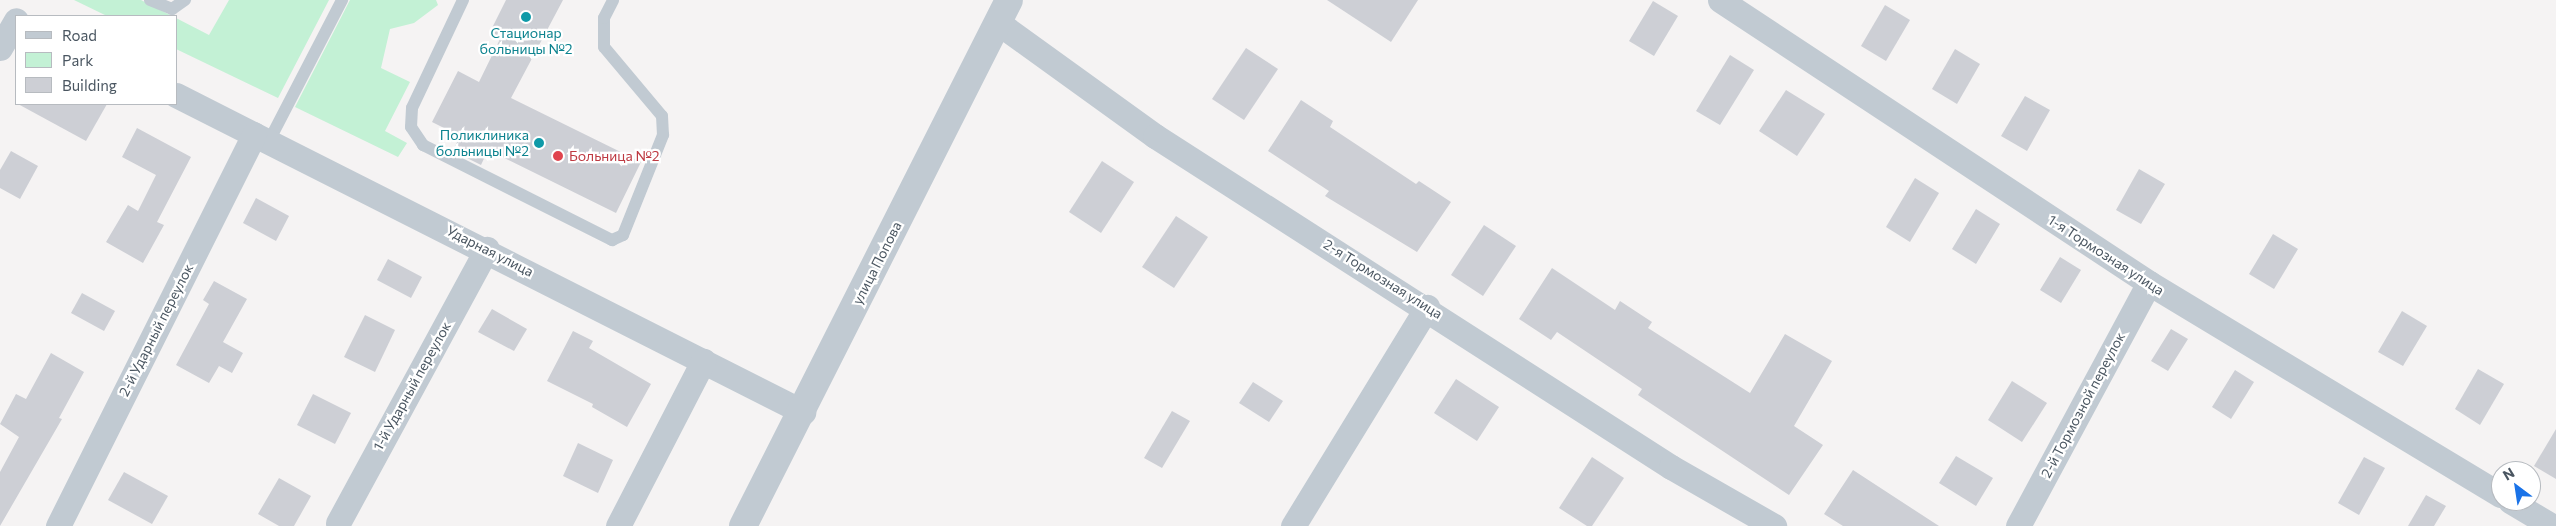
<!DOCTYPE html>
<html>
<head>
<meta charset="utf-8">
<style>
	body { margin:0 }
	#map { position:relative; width:2556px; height:526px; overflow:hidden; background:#f5f3f3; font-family:Commissioner,sans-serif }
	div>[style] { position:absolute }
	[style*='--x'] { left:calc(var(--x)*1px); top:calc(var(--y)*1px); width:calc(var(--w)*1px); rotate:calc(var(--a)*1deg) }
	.green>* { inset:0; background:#c3f1d5 }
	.building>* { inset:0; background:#cdcfd5 }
	.service>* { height:12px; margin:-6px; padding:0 6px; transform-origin:6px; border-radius:6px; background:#c1cad2 }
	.minor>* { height:25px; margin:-12.5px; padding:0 12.5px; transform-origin:12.5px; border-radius:12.5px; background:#c1cad2 }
	.tertiary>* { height:28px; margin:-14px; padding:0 14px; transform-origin:14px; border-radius:14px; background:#c1cad2 }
	.dots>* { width:14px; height:14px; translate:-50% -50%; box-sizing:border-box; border:2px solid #fff; border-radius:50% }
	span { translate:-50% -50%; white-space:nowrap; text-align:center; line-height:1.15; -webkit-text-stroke:4.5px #fff; paint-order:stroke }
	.culture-label { font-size:14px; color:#0d838f }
	.right { translate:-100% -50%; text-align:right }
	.health-label { font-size:14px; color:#be3a42 }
	.left { translate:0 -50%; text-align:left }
	.street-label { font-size:14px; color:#4a5661 }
	.legend { position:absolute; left:15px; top:15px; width:162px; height:90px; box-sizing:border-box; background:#fff; border:1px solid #b7bbc0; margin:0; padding:6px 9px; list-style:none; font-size:15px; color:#4a5661 }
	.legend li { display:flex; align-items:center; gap:10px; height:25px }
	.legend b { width:25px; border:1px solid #b7bbc0 }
	.north { position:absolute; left:2491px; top:461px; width:50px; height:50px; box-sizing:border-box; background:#fff; border:1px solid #b7bbc0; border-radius:50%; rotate:329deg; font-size:14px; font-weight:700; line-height:20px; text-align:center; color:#4a5661 }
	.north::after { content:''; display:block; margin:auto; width:18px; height:22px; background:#1a73e8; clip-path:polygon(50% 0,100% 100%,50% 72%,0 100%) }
</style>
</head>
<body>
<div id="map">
	<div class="green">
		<i style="clip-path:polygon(74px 0,141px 0,172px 16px,107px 16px)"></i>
		<i style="clip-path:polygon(229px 0,329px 0,278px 98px,176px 49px,176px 18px,209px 35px)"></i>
		<i style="clip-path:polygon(350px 0,436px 0,438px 5px,414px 23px,390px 29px,381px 68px,410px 82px,385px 131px,407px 143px,398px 157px,295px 107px)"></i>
	</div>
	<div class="building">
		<i style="clip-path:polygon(506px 0,563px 0,511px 98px,641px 162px,616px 213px,488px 150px,481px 165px,453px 151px,460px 136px,432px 122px,458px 71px,479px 82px,500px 39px,489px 34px)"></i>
		<i style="clip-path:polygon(1327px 0,1418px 0,1391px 42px)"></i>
		<i style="clip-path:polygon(1653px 1px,1678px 16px,1654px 56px,1629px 41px)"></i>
		<i style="clip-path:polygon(1885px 5px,1910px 20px,1886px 61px,1861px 46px)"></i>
		<i style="clip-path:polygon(1246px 48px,1278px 69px,1244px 120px,1212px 99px)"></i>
		<i style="clip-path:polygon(1955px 49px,1980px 64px,1957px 104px,1932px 89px)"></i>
		<i style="clip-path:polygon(1730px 55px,1754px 70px,1720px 125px,1696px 111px)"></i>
		<i style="clip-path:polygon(1786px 90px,1825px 114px,1797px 156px,1759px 131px)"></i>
		<i style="clip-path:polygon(2025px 96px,2050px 110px,2027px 151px,2001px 136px)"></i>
		<i style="clip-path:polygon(1301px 100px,1333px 121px,1330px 127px,1416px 184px,1419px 181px,1451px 202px,1417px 252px,1325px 196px,1329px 191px,1268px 151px)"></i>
		<i style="clip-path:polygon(18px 104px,107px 104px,86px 141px)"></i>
		<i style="clip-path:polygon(137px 128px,191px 157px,157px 222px,164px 225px,143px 263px,106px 242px,128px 205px,138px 211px,156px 175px,122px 157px)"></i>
		<i style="clip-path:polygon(11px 151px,38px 166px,20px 199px,0 188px,0 170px)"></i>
		<i style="clip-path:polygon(1102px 161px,1134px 182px,1101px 233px,1069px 212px)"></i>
		<i style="clip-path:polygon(2139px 169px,2165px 184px,2141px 224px,2116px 210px)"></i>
		<i style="clip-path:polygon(1915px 178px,1939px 193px,1910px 242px,1886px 227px)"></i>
		<i style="clip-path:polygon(256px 198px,289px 216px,276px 241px,243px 223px)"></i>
		<i style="clip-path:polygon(1976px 209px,2000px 224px,1976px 264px,1952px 249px)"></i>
		<i style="clip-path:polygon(1176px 216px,1208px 237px,1174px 288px,1142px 267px)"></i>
		<i style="clip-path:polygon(1484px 225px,1516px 246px,1483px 296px,1451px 275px)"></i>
		<i style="clip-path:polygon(2273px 234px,2298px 249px,2274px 289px,2249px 274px)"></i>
		<i style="clip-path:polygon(2060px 257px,2081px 270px,2061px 303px,2040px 290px)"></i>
		<i style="clip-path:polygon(388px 259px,422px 277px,411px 298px,377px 280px)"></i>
		<i style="clip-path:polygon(1552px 268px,1615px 310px,1620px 301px,1652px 322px,1648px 328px,1750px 393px,1785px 334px,1832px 361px,1794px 426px,1823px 445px,1789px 495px,1638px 395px,1642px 389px,1557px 332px,1551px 340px,1519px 319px)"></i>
		<i style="clip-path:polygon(214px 281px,247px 299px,223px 342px,243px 353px,232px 373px,219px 366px,209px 383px,176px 365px,209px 304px,203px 300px)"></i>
		<i style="clip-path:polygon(82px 293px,115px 311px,104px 331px,71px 313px)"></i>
		<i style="clip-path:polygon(492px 309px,527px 329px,514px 351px,478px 332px)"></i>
		<i style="clip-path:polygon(2402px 311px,2427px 326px,2403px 366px,2378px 352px)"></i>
		<i style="clip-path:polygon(365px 315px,395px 330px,375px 372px,344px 357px)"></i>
		<i style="clip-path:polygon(2171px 329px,2188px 339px,2168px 371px,2151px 361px)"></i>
		<i style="clip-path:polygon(573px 331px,593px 341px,589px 348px,651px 384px,627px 427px,592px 407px,593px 404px,547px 381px)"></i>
		<i style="clip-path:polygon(51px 353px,84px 372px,59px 418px,62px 419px,0 526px,0 472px,19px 437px,0 424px,16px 394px,26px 399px)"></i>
		<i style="clip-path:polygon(2478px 369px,2504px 384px,2480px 425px,2455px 409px)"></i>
		<i style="clip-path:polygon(2235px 370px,2254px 382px,2231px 419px,2212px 407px)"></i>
		<i style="clip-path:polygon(1456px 379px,1499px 407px,1477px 441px,1434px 413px)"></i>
		<i style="clip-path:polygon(2012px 381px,2047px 403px,2022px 442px,1988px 420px)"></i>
		<i style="clip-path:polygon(1253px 382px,1283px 401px,1269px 422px,1239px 403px)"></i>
		<i style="clip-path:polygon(313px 394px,351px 413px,335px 444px,297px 425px)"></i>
		<i style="clip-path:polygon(1172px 411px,1190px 421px,1162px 468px,1144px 458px)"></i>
		<i style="clip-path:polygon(2556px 429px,2556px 479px,2534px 466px)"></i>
		<i style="clip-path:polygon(578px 443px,613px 460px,598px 493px,563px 476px)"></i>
		<i style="clip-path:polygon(1956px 456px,1993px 478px,1976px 506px,1939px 483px)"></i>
		<i style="clip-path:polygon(1592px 457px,1624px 478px,1592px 526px,1587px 526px,1559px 508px)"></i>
		<i style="clip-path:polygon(2364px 457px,2385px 468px,2359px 515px,2338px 503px)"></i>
		<i style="clip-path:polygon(1853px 470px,1899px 500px,1939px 526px,1843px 526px,1824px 514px)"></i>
		<i style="clip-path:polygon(124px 472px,168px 496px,152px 524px,108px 500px)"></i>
		<i style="clip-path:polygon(279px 478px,311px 496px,294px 526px,279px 526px,258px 514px)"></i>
		<i style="clip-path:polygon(2426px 495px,2446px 506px,2434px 526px,2408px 526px)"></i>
	</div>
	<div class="service">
		<i style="--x:150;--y:0;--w:24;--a:22"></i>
		<i style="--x:172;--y:9;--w:16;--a:-35"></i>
		<i style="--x:463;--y:0;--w:119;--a:115.3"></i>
		<i style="--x:412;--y:108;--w:19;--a:93"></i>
		<i style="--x:411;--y:127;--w:22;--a:56"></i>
		<i style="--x:423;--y:145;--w:212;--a:26.7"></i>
		<i style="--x:612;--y:240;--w:12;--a:-24"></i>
		<i style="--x:623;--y:235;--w:108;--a:-68.2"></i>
		<i style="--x:663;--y:135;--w:19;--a:-93"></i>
		<i style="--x:662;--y:116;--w:90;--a:-130"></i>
		<i style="--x:604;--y:47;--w:29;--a:-90"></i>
		<i style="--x:604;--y:18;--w:20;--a:-63"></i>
		<i style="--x:269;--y:141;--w:159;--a:-62.6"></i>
	</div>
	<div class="minor">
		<i style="--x:1720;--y:0;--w:514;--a:33.41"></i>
		<i style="--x:2149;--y:283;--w:411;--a:31.1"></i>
		<i style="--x:997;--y:22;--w:195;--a:35.8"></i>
		<i style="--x:1155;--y:136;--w:613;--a:32.68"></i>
		<i style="--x:1671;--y:467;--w:119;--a:29.8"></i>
		<i style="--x:0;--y:48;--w:32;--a:-60"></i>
		<i style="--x:176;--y:95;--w:703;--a:26.82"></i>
		<i style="--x:2510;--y:501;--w:49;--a:30.8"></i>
		<i style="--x:338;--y:523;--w:312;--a:-61.5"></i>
		<i style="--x:58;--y:526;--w:438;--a:-63.4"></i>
		<i style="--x:618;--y:526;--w:186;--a:-62.7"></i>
		<i style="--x:1293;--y:526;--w:257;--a:-58.5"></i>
		<i style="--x:2018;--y:526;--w:276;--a:-61.7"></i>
	</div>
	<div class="tertiary">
		<i style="--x:743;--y:526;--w:589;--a:-63.17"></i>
	</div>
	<div class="dots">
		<i style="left:526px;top:17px;background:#0f9aa8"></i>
		<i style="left:539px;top:143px;background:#0f9aa8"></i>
		<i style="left:558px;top:156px;background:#e0444e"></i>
	</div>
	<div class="culture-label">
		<span style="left:526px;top:41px">Стационар<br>больницы №2</span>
		<span class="right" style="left:529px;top:143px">Поликлиника<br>больницы №2</span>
	</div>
	<div class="health-label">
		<span class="left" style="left:569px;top:156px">Больница №2</span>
	</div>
	<div class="street-label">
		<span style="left:490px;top:251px;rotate:27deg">Ударная улица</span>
		<span style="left:2106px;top:255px;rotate:33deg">1-я Тормозная улица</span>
		<span style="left:877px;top:263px;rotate:-63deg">улица Попова</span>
		<span style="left:1383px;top:279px;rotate:32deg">2-я Тормозная улица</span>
		<span style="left:156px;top:330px;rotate:-63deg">2-й Ударный переулок</span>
		<span style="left:412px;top:386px;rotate:-61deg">1-й Ударный переулок</span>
		<span style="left:2083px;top:405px;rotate:-62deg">2-й Тормозной переулок</span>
	</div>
	<ul class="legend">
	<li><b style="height:6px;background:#c1cad2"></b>Road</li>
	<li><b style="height:14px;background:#c3f1d5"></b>Park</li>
	<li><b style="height:14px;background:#cdcfd5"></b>Building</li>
	</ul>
	<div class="north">N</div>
</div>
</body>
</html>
